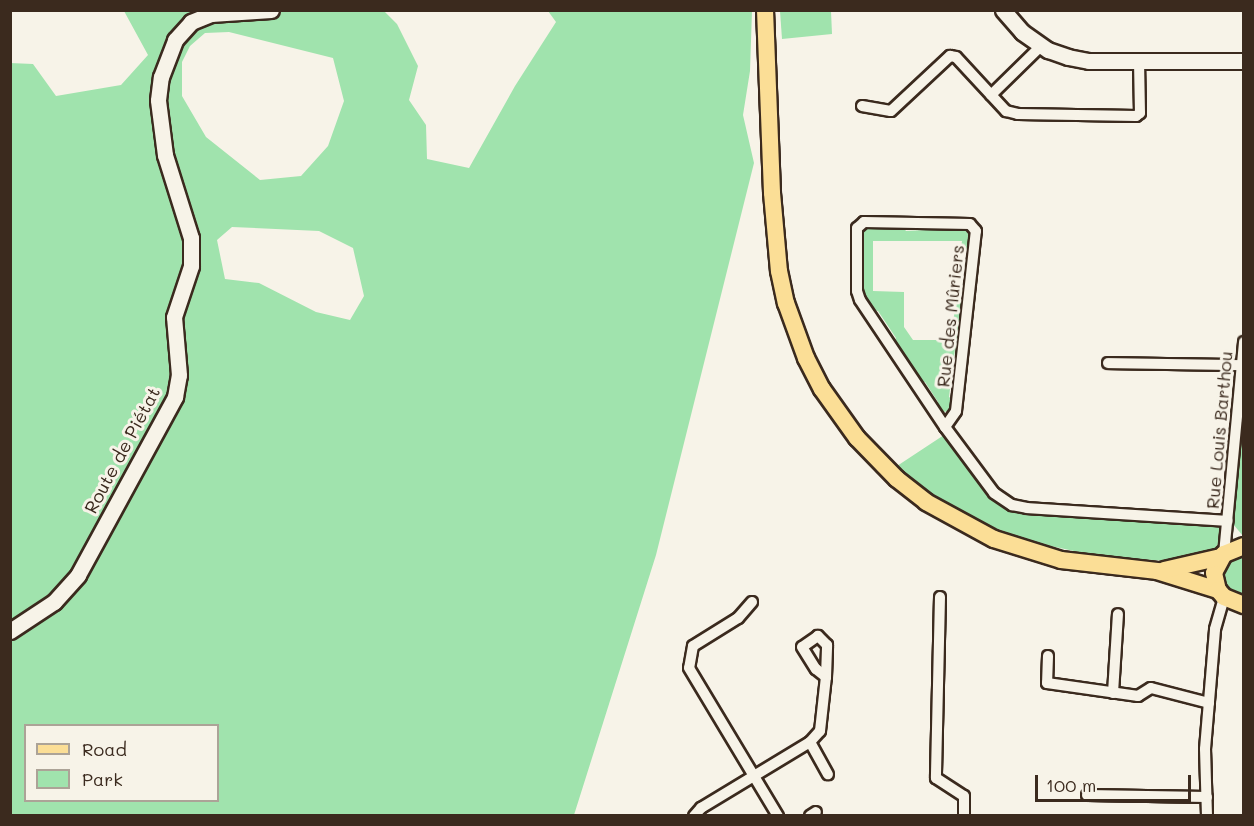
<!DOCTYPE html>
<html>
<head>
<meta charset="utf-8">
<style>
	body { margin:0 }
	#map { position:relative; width:1254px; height:826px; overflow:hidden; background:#f7f3e8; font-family:Mali,sans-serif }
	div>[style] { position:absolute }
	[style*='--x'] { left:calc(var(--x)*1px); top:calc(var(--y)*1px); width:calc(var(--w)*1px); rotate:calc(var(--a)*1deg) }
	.green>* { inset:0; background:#a0e3ad }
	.roads { filter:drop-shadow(2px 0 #3b2a1e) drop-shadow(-2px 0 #3b2a1e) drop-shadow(0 2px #3b2a1e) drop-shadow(0 -2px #3b2a1e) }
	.street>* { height:10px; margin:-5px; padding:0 5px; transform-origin:5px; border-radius:5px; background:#f7f3e8 }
	.secondary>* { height:15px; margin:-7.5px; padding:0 7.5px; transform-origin:7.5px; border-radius:7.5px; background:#f7f3e8 }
	.primary>* { height:16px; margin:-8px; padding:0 8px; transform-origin:8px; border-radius:8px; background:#fbde96 }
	span { translate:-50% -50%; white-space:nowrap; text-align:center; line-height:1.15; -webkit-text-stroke:6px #f7f3e8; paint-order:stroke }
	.street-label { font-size:18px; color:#3b2a1e }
	.frame { position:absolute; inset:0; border:12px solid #3b2a1e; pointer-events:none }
	.legend { position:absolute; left:24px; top:724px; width:195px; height:78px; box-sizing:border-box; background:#f7f3e8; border:2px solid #aca397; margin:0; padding:8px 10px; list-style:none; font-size:18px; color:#3b2a1e }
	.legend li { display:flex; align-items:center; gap:12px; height:30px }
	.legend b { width:30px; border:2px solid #aca397 }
	.scale { position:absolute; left:1035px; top:775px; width:156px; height:27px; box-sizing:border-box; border:3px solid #3b2a1e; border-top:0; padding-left:8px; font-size:18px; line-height:21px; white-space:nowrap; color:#3b2a1e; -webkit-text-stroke:4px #f7f3e8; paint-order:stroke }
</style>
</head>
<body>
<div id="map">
	<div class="green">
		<i style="clip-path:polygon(evenodd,124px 11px,384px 11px,397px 24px,418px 66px,409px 100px,426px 125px,427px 159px,469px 168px,515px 86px,556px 22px,548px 11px,752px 11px,750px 71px,743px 115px,754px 163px,656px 555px,574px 815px,11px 815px,10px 63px,33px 64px,56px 96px,121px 85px,148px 55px,124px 11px,229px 32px,333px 58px,344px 101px,328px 146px,301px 176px,260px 180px,206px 137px,182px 96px,182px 62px,190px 46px,205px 33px,229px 32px,124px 11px,232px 227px,319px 231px,353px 248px,364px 296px,350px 320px,316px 312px,259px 283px,225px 279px,217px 240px,232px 227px,124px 11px,26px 726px,218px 726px,218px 800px,26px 800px,26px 726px)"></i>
		<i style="clip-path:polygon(780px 11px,831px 11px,832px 34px,782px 39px)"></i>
		<i style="clip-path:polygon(868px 226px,903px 227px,906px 231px,966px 228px,969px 231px,968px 249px,961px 248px,962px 241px,873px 241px,873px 291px,904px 292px,904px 327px,913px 340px,951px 340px,956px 300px,963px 300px,958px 346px,955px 349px,949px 397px,952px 399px,951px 407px,948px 411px,944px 412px,936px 407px,938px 402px,925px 382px,920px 382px,894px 343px,896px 338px,878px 311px,872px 310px,862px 294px,862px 230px)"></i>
		<i style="clip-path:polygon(1243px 409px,1243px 536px,1233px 524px,1233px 518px)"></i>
		<i style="clip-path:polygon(944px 435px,977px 481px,1005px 506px,1219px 523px,1221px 532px,1217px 547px,1211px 552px,1169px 561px,1102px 557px,1032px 542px,977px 521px,944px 503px,897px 466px)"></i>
		<i style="clip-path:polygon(1243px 552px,1243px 598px,1227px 591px,1221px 574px,1225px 562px)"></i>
	</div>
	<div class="roads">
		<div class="street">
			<i style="--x:991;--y:95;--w:70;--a:-44.4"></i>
			<i style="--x:862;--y:106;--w:29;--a:10"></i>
			<i style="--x:891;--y:111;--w:81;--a:-43"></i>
			<i style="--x:950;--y:56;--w:6;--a:9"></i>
			<i style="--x:956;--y:57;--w:74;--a:47.2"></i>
			<i style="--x:1006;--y:111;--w:12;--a:14"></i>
			<i style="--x:1018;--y:114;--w:118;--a:1"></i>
			<i style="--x:1136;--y:116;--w:5;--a:-37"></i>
			<i style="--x:1140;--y:113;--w:51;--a:-91.1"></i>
			<i style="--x:1108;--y:363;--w:134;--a:0.9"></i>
			<i style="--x:945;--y:427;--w:19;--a:-55"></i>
			<i style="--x:956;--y:411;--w:181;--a:-83.7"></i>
			<i style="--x:976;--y:231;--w:9;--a:-131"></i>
			<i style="--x:970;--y:224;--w:106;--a:-178.9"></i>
			<i style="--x:864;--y:222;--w:9;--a:139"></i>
			<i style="--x:857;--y:228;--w:63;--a:90"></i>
			<i style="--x:857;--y:291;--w:9;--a:72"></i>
			<i style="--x:860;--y:300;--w:153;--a:56.2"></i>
			<i style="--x:945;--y:427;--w:82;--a:53.4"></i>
			<i style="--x:994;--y:493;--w:22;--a:34"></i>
			<i style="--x:1012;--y:505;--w:15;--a:11"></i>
			<i style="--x:1027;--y:508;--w:201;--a:3.7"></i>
			<i style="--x:1224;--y:554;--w:213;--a:-84.6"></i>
			<i style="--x:940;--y:597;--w:181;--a:91.3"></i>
			<i style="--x:936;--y:778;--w:33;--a:33"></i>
			<i style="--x:964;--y:796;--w:20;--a:90"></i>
			<i style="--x:752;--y:602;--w:21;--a:131"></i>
			<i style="--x:738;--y:618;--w:53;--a:148.1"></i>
			<i style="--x:693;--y:646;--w:22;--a:100"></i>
			<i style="--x:689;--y:668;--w:173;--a:59"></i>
			<i style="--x:1048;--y:656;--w:27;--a:92"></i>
			<i style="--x:1047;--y:683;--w:92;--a:8.1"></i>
			<i style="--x:1138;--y:696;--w:15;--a:-32"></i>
			<i style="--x:1151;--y:688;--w:60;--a:14.5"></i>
			<i style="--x:1113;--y:693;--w:79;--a:-86.4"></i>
			<i style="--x:810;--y:742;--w:37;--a:61"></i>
			<i style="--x:1087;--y:795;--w:120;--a:1"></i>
			<i style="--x:694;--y:816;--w:11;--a:-49"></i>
			<i style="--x:701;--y:808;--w:127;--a:-31.2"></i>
			<i style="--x:810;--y:742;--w:15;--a:-48"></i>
			<i style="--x:820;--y:731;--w:54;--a:-83.7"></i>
			<i style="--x:826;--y:677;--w:32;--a:-88"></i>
			<i style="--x:827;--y:645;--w:13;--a:-135"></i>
			<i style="--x:818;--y:636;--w:19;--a:145"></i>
			<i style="--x:802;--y:647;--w:26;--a:58"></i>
			<i style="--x:816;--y:669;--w:13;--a:39"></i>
			<i style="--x:810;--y:816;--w:7;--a:-34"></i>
			<i style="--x:1207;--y:816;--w:67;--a:-91.7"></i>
			<i style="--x:1205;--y:749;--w:120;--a:-85.2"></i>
			<i style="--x:1215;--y:629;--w:33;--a:-74"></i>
		</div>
		<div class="secondary">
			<i style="--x:1003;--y:10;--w:29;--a:49"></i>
			<i style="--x:1022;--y:32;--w:32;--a:35"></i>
			<i style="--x:1048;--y:50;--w:21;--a:19"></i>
			<i style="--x:1068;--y:57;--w:21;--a:11"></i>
			<i style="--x:1089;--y:61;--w:155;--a:0"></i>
			<i style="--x:10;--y:631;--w:53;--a:-33.4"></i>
			<i style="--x:54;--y:602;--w:36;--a:-48"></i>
			<i style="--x:78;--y:575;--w:203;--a:-61.4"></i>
			<i style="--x:175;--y:397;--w:22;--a:-80"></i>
			<i style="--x:179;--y:375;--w:58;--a:-94.9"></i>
			<i style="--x:174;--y:317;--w:54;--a:-71.6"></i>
			<i style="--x:191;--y:266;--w:28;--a:-90"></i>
			<i style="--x:191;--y:238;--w:87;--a:-107.4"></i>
			<i style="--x:165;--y:155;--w:55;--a:-97.3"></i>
			<i style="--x:158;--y:100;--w:23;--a:-83"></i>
			<i style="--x:161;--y:77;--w:40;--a:-69"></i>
			<i style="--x:175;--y:40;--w:24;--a:-48"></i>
			<i style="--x:191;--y:22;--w:22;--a:-22"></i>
			<i style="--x:211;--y:14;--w:60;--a:-3.8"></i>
		</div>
		<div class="primary">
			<i style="--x:765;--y:10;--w:183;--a:87.8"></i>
			<i style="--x:772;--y:193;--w:78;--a:84.9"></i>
			<i style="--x:779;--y:271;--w:33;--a:78"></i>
			<i style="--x:786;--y:303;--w:59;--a:70"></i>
			<i style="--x:806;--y:358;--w:35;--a:63"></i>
			<i style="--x:822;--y:389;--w:60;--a:54.5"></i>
			<i style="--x:857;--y:438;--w:57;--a:45.7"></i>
			<i style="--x:897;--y:479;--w:37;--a:38"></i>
			<i style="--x:926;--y:502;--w:77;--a:28.6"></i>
			<i style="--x:994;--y:539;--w:70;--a:17.4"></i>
			<i style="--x:1061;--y:560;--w:97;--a:6.5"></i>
			<i style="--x:1157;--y:571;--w:64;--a:17.3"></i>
			<i style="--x:1244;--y:546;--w:22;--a:158"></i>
			<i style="--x:1224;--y:554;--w:21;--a:118"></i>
			<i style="--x:1214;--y:573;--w:17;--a:77"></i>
			<i style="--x:1218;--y:590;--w:9;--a:49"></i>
			<i style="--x:1224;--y:597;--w:22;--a:22"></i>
			<i style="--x:1164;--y:570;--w:58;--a:-12.8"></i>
		</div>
	</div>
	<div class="street-label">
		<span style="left:950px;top:316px;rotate:-84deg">Rue des Mûriers</span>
		<span style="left:1219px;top:430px;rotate:-85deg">Rue Louis Barthou</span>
		<span style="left:122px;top:450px;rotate:-62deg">Route de Piétat</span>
	</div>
	<div class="frame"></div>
	<ul class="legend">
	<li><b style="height:8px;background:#fbde96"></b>Road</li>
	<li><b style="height:16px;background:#a0e3ad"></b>Park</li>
	</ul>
	<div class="scale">100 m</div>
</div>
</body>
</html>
